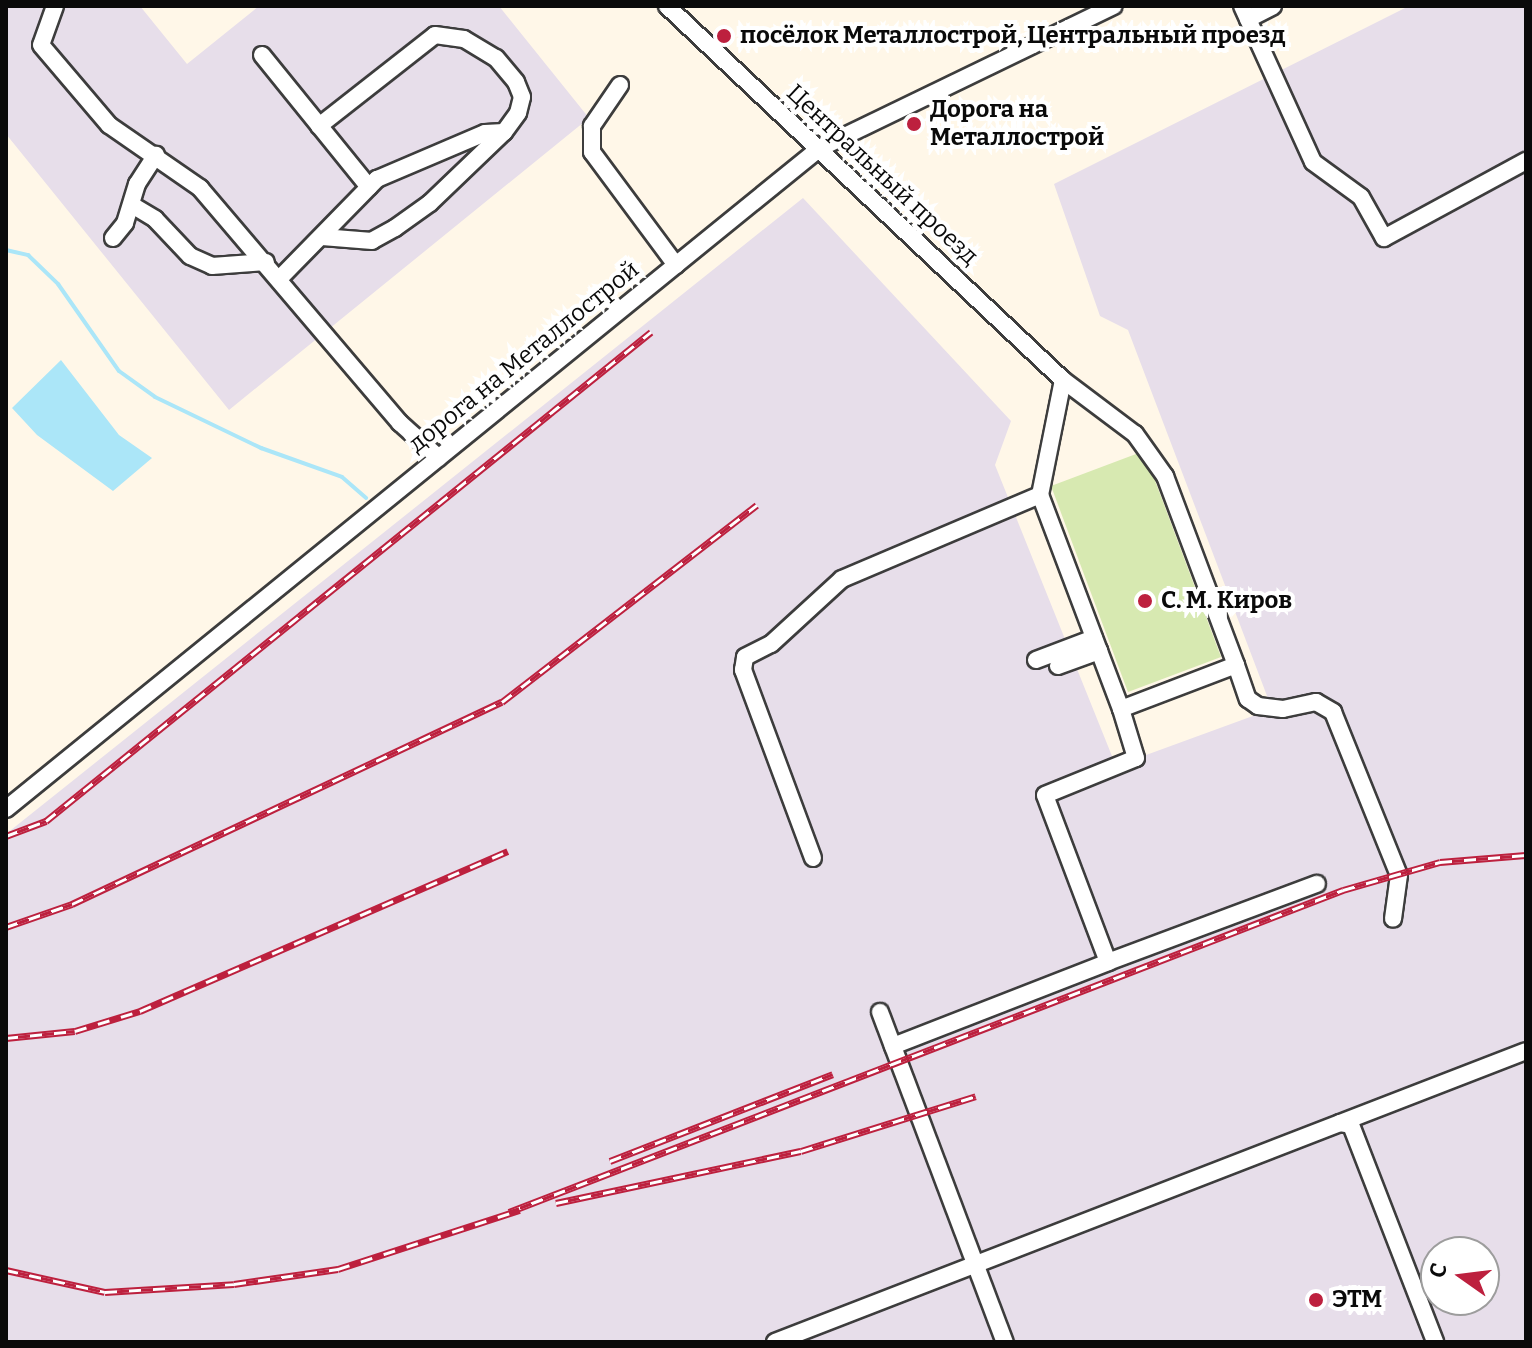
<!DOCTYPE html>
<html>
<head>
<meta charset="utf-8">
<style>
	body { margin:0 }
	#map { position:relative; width:1532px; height:1348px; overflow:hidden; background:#fff7e8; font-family:Bitter,serif }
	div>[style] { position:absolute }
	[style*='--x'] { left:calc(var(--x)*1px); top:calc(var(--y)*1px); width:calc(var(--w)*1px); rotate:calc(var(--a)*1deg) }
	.industrial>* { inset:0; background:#e7deea }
	.green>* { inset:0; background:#d7e9b1 }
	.water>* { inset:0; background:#abe6f8 }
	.stream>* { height:4px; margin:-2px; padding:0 2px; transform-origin:2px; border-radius:2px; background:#abe6f8 }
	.roads { filter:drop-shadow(2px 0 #3d3d3d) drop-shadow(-2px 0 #3d3d3d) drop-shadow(0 2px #3d3d3d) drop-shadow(0 -2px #3d3d3d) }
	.minor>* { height:16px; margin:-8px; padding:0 8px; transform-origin:8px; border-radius:8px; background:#fff }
	.rail>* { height:7px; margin-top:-3.5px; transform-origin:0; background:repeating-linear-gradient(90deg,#fff 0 12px,#bd203e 0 24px); box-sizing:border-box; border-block:2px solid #bd203e }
	.dots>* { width:22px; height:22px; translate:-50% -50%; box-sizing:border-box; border:4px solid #fff; border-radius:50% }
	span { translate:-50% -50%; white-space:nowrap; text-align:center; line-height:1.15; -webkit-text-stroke:8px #fff; paint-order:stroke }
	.poi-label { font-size:24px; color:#0a0a0a; font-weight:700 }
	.left { translate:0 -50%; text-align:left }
	.street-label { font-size:24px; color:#0a0a0a }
	.frame { position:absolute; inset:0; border:8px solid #0a0a0a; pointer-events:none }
	.north { position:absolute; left:1420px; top:1236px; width:80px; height:80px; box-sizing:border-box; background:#fff; border:2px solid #9d9d9d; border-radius:50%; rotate:284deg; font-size:22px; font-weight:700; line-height:32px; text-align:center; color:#0a0a0a }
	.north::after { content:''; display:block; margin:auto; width:28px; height:36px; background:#bd203e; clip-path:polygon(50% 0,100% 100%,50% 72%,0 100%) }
</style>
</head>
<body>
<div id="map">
	<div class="industrial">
		<i style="clip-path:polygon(6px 6px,140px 6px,187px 64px,259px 6px,499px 6px,589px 118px,229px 410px,6px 134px)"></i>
		<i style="clip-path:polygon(evenodd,1409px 6px,1526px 6px,1526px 1342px,6px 1342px,6px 834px,803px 198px,1011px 421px,995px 465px,1116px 766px,1272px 709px,1128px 330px,1100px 316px,1054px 184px,1409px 6px,1436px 1252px,1484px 1252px,1484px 1300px,1436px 1300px,1436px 1252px)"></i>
	</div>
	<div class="green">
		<i style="clip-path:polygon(1144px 451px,1221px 657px,1128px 692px,1051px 486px)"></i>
	</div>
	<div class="water">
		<i style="clip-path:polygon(61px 360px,119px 435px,152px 458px,113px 491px,37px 435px,12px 408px)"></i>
	</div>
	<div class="stream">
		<i style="--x:6;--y:250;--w:23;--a:13"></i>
		<i style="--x:28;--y:255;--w:42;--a:44"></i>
		<i style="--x:58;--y:284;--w:106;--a:55"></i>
		<i style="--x:119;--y:371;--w:44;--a:35.8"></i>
		<i style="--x:155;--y:397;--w:118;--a:25.7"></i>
		<i style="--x:261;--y:448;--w:86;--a:19.7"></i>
		<i style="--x:342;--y:477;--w:32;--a:41"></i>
	</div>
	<div class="roads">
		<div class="minor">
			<i style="--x:55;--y:6;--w:41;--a:109.7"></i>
			<i style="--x:41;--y:45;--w:105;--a:49.6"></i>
			<i style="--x:109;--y:125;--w:111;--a:34.7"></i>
			<i style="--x:200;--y:188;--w:309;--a:49.6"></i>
			<i style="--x:400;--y:423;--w:52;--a:41.9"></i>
			<i style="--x:667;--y:6;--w:545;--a:43.36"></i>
			<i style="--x:1242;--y:6;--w:171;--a:65.5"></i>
			<i style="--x:1313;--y:162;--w:59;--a:36.1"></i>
			<i style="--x:1361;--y:197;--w:47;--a:60.7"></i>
			<i style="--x:1384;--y:238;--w:162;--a:-28.5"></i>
			<i style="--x:1248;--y:19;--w:28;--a:-27"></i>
			<i style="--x:262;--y:55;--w:170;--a:51"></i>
			<i style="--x:620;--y:85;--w:50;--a:124.3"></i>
			<i style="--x:592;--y:126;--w:26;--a:90"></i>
			<i style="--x:592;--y:152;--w:141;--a:53.4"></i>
			<i style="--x:319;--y:126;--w:147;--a:-38.1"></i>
			<i style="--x:435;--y:35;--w:29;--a:8"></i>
			<i style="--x:464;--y:39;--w:37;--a:31"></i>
			<i style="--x:496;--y:58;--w:31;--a:50"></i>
			<i style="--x:516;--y:82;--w:16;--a:68"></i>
			<i style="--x:522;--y:97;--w:16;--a:104"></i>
			<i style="--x:518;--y:113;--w:24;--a:126"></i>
			<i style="--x:504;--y:132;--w:103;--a:136.2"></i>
			<i style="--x:430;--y:203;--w:43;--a:144.5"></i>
			<i style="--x:395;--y:228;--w:26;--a:151"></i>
			<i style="--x:372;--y:241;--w:50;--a:-175.4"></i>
			<i style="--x:132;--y:205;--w:27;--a:31"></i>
			<i style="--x:155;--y:219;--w:51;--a:46.6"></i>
			<i style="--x:190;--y:256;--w:24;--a:24"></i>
			<i style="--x:212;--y:266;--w:54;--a:-4.2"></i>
			<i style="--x:113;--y:238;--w:19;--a:-51"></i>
			<i style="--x:125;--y:223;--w:41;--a:-72.9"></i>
			<i style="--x:137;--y:184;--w:35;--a:-57"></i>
			<i style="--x:280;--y:278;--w:139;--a:-45.6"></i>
			<i style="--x:377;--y:179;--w:117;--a:-23.1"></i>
			<i style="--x:485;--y:133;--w:19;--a:-3"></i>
			<i style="--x:1063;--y:380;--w:90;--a:36.9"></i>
			<i style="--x:1135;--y:434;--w:52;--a:54.5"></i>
			<i style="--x:1165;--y:476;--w:202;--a:69.4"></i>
			<i style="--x:1236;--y:665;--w:123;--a:159.1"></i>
			<i style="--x:1121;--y:709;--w:229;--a:-110.7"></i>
			<i style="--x:1040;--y:495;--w:117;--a:-78.7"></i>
			<i style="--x:1036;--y:660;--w:62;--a:-20.8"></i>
			<i style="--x:1236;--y:665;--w:36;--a:71"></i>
			<i style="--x:1248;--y:699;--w:12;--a:35"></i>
			<i style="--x:1258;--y:706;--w:25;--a:7"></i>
			<i style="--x:1283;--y:709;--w:34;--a:-12"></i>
			<i style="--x:1316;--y:702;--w:20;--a:30"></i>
			<i style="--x:1333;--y:712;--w:176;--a:68"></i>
			<i style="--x:1399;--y:875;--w:44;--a:97.8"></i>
			<i style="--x:1058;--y:666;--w:44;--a:-20.1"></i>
			<i style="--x:6;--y:809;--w:1049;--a:-39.08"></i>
			<i style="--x:820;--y:148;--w:326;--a:-25.8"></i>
			<i style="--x:813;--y:858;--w:201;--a:-110.4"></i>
			<i style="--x:743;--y:670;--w:13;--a:-81"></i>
			<i style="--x:745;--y:657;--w:29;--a:-27"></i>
			<i style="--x:771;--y:644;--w:96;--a:-42.5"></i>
			<i style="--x:842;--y:579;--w:215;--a:-23"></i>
			<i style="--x:1108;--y:962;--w:223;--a:-20.5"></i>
			<i style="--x:880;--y:1012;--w:353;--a:69.3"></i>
			<i style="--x:893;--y:1046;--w:231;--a:-21.3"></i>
			<i style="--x:1108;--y:962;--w:178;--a:-110.7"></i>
			<i style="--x:1045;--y:795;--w:98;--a:-22.1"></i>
			<i style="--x:1136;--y:758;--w:51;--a:-107"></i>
			<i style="--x:1340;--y:1123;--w:11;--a:10"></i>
			<i style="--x:1351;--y:1125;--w:233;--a:68.8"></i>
			<i style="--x:775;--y:1342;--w:805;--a:-21.18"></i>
		</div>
	</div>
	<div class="rail">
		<i style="--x:6;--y:836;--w:43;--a:-20.6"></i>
		<i style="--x:46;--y:821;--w:778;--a:-38.95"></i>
		<i style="--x:6;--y:927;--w:70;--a:-19.2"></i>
		<i style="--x:72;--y:904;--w:475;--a:-25.2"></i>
		<i style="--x:502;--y:702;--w:322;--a:-37.7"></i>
		<i style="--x:6;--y:1038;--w:69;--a:-5.8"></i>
		<i style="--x:75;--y:1031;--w:68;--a:-17.1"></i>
		<i style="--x:140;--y:1011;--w:401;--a:-23.5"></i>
		<i style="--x:610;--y:1161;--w:239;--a:-21.3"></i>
		<i style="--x:556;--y:1203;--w:250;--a:-12"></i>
		<i style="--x:801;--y:1151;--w:183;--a:-17.4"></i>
		<i style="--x:509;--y:1212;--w:894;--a:-21.11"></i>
		<i style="--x:1343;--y:890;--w:101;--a:-16.1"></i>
		<i style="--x:1440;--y:862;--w:86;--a:-4.7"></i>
		<i style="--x:6;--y:1270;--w:101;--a:12.5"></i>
		<i style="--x:105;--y:1292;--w:129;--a:-3.5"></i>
		<i style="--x:234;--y:1284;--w:105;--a:-8.2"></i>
		<i style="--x:338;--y:1269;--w:191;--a:-18"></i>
	</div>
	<div class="dots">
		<i style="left:724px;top:36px;background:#bd203e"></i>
		<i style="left:914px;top:124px;background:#bd203e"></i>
		<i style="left:1145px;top:601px;background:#bd203e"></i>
		<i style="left:1316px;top:1300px;background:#bd203e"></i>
	</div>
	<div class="poi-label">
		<span class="left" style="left:740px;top:36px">посёлок Металлострой, Центральный проезд</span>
		<span class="left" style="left:930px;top:124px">Дорога на<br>Металлострой</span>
		<span class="left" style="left:1161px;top:601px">С. М. Киров</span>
		<span class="left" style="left:1332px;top:1300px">ЭТМ</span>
	</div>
	<div class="street-label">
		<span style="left:882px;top:175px;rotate:43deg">Центральный проезд</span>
		<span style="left:524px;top:357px;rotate:-39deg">дорога на Металлострой</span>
	</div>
	<div class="frame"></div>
	<div class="north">С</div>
</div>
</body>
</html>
